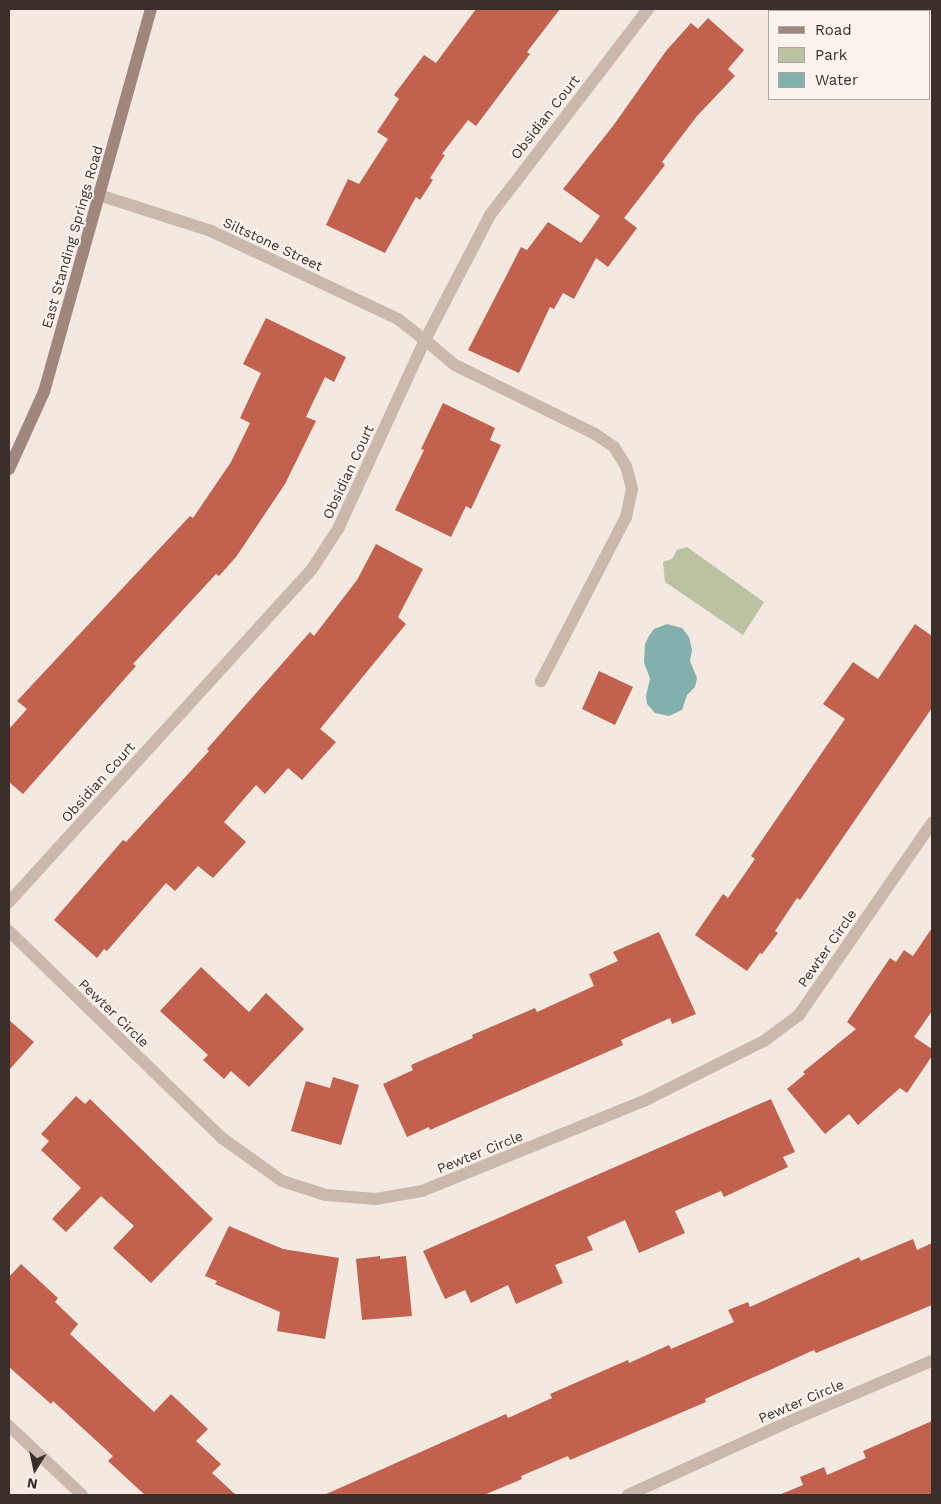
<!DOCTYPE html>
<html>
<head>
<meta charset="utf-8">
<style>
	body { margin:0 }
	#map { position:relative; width:941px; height:1504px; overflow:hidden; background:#f3e9e1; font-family:"Work Sans",sans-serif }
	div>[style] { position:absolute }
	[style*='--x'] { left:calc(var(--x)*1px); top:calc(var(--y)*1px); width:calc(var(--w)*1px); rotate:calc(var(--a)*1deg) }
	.green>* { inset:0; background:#bac2a1 }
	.water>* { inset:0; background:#81b0ad }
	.building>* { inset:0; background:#c3614f }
	.lane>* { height:12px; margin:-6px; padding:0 6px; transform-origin:6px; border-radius:6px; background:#cbb8ad }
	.street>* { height:12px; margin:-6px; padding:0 6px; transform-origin:6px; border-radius:6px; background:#cbb8ad }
	.secondary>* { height:12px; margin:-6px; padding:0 6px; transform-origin:6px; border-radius:6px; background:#9f877e }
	span { translate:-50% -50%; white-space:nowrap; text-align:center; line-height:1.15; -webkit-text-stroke:4px #faf3ee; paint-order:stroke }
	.street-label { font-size:14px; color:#3a2f2b }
	.frame { position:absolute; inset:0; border:10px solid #3a2f2b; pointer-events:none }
	.legend { position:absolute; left:768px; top:10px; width:162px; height:90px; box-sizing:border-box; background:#faf3ee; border:1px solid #ada5a0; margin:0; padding:6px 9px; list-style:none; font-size:15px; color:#3a2f2b }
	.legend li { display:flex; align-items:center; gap:10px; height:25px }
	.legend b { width:25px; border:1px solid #ada5a0 }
	.north { position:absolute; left:10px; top:1444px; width:50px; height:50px; -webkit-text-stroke:4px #faf3ee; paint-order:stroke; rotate:190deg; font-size:14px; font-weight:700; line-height:20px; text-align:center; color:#3a2f2b }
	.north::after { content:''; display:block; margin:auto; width:18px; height:22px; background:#3a2f2b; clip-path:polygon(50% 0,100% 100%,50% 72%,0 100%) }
</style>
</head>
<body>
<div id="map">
	<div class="green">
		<i style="clip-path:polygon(687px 547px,764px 602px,743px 635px,665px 582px,663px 562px,672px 559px,677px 550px)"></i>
	</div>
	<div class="water">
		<i style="clip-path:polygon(667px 624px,682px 628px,689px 637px,692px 650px,690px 661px,697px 678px,695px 687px,687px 695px,682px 710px,669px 716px,655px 713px,647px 704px,646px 696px,650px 679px,644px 662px,645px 644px,649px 636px,654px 629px)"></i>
	</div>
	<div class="building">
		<i style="clip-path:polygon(476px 9px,560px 9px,527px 52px,530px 54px,476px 126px,468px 120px,442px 154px,445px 155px,430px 178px,433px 180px,420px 200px,416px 197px,385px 253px,326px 225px,348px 179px,359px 184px,388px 139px,377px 132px,399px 99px,394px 95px,424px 55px,436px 63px)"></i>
		<i style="clip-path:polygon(708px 18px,744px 50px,728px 69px,735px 76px,697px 116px,662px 162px,665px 165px,624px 218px,637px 228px,608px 267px,596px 258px,574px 299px,563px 293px,554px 309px,550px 307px,519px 373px,468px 350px,521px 247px,527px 250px,548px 222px,581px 243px,600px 216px,563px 189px,613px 126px,666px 51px,691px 23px,698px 29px)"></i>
		<i style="clip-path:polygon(266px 318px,346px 357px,334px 382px,325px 377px,306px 417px,316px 421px,285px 484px,236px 557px,219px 576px,216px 574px,133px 664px,136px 666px,23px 794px,9px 782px,9px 729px,27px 709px,17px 701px,190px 516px,193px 518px,231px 462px,250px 423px,240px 418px,261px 373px,243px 364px)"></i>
		<i style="clip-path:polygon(443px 403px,495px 428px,490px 440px,501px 445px,471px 509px,466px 506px,451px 537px,395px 510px,424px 450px,421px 449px)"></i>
		<i style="clip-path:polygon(376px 544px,423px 569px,398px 617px,406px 624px,320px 729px,336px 742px,302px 780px,288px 768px,265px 794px,256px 785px,224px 822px,246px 842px,213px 878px,198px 866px,175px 891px,166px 883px,107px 951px,104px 949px,97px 958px,54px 920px,123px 840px,126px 842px,209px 751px,207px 749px,310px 632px,314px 636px,357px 580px)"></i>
		<i style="clip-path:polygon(915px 624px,932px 636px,932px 708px,800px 900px,797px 898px,775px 931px,778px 933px,762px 954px,760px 953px,747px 971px,695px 935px,723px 894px,728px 898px,755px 859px,751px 856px,845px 719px,823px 704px,853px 662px,878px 679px)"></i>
		<i style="clip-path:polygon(599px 671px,633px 687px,615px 725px,582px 709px)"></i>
		<i style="clip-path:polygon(932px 928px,932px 1011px,914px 1037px,932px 1049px,932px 1056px,907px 1093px,900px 1088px,858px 1125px,849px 1114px,825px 1134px,787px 1089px,805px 1074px,803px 1072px,856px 1029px,847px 1022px,890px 958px,896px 962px,904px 950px,913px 956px)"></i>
		<i style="clip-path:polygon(659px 932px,696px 1014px,672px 1024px,670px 1018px,621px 1040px,623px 1045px,430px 1130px,429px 1127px,407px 1137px,383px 1084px,413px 1070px,411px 1065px,473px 1038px,472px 1035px,535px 1008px,537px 1012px,594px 986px,589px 974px,618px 961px,613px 952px)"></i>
		<i style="clip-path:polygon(201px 967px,249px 1012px,266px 993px,304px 1029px,249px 1087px,231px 1071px,224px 1079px,203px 1060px,208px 1055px,160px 1011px)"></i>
		<i style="clip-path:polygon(9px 1020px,34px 1042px,9px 1070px)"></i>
		<i style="clip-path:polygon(333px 1077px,359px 1085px,341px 1145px,291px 1131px,306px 1081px,330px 1088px)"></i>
		<i style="clip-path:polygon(76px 1096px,85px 1104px,90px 1099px,213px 1219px,151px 1283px,113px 1248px,134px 1226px,101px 1196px,66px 1232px,52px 1219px,81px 1188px,41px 1150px,49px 1141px,41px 1134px)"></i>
		<i style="clip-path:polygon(771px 1099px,795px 1152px,783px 1157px,788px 1167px,724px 1197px,721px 1191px,675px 1211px,685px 1233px,639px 1253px,625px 1220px,587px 1237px,593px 1250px,555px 1265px,563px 1283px,516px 1304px,508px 1285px,471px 1303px,465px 1290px,445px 1299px,423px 1251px)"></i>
		<i style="clip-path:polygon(229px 1226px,283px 1249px,339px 1258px,325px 1339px,277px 1331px,280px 1312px,215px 1284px,217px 1281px,205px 1276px)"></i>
		<i style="clip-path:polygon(913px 1239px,917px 1250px,932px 1243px,932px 1305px,816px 1353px,814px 1350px,705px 1399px,706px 1402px,570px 1460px,568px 1456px,521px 1476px,522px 1479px,484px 1495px,324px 1495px,506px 1414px,508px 1418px,552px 1398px,550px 1394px,628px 1360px,629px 1363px,669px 1345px,671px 1349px,734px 1322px,728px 1310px,748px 1302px,750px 1307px,859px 1257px,861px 1261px)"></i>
		<i style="clip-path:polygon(380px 1256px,380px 1259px,406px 1256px,412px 1316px,362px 1320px,356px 1259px)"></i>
		<i style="clip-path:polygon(21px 1264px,58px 1298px,55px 1302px,78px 1324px,70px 1334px,154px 1412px,171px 1394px,208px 1429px,196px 1441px,221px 1464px,212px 1473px,236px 1495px,145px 1495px,108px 1461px,113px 1456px,53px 1401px,51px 1404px,9px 1367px,9px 1277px)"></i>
		<i style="clip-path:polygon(932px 1421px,932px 1495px,779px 1495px,803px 1485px,800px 1477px,824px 1467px,827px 1475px,866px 1458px,863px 1451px)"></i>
	</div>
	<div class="lane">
		<i style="--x:425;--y:340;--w:39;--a:40"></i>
		<i style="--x:455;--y:365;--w:156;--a:26.2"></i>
		<i style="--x:595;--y:434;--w:23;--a:34"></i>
		<i style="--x:614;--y:447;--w:22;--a:58"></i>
		<i style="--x:626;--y:466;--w:24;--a:75"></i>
		<i style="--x:632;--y:489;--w:29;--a:102"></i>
		<i style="--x:626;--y:517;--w:185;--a:117.4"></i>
	</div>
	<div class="street">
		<i style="--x:99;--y:195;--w:118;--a:17.8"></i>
		<i style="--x:211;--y:231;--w:207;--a:25.2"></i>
		<i style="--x:398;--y:319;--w:34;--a:38"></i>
		<i style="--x:9;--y:902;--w:450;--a:-47.7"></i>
		<i style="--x:312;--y:569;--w:48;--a:-57"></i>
		<i style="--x:338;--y:529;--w:208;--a:-65.3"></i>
		<i style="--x:425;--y:340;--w:141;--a:-62.5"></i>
		<i style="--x:490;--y:215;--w:260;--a:-52.5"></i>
		<i style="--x:9;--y:931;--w:297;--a:44.2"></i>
		<i style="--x:222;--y:1138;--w:74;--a:35.6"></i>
		<i style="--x:282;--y:1181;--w:46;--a:17.7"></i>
		<i style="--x:326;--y:1195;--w:50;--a:4.6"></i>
		<i style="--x:376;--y:1199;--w:47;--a:-9.9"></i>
		<i style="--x:422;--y:1191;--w:240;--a:-22.1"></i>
		<i style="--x:644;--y:1101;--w:134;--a:-26.6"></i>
		<i style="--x:764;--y:1041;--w:44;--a:-36.6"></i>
		<i style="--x:799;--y:1015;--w:234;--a:-55.3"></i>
		<i style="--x:9;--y:1426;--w:100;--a:43.4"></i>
		<i style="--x:628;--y:1495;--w:176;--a:-24.5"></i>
		<i style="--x:788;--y:1422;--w:156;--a:-23"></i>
	</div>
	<div class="secondary">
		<i style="--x:9;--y:469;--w:85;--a:-65.6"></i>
		<i style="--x:44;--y:392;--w:398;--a:-74.4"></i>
	</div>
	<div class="street-label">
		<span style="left:545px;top:117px;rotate:-52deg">Obsidian Court</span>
		<span style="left:72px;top:237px;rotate:-74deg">East Standing Springs Road</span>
		<span style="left:273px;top:244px;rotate:25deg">Siltstone Street</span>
		<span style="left:348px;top:472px;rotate:-65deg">Obsidian Court</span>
		<span style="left:98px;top:782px;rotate:-48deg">Obsidian Court</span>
		<span style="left:827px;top:948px;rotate:-55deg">Pewter Circle</span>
		<span style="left:114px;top:1013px;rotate:44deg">Pewter Circle</span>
		<span style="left:480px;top:1152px;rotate:-22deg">Pewter Circle</span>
		<span style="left:801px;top:1401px;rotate:-23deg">Pewter Circle</span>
	</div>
	<div class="frame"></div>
	<ul class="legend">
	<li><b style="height:6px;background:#9f877e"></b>Road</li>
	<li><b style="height:14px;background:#bac2a1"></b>Park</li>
	<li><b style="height:14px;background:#81b0ad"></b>Water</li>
	</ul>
	<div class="north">N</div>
</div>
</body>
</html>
